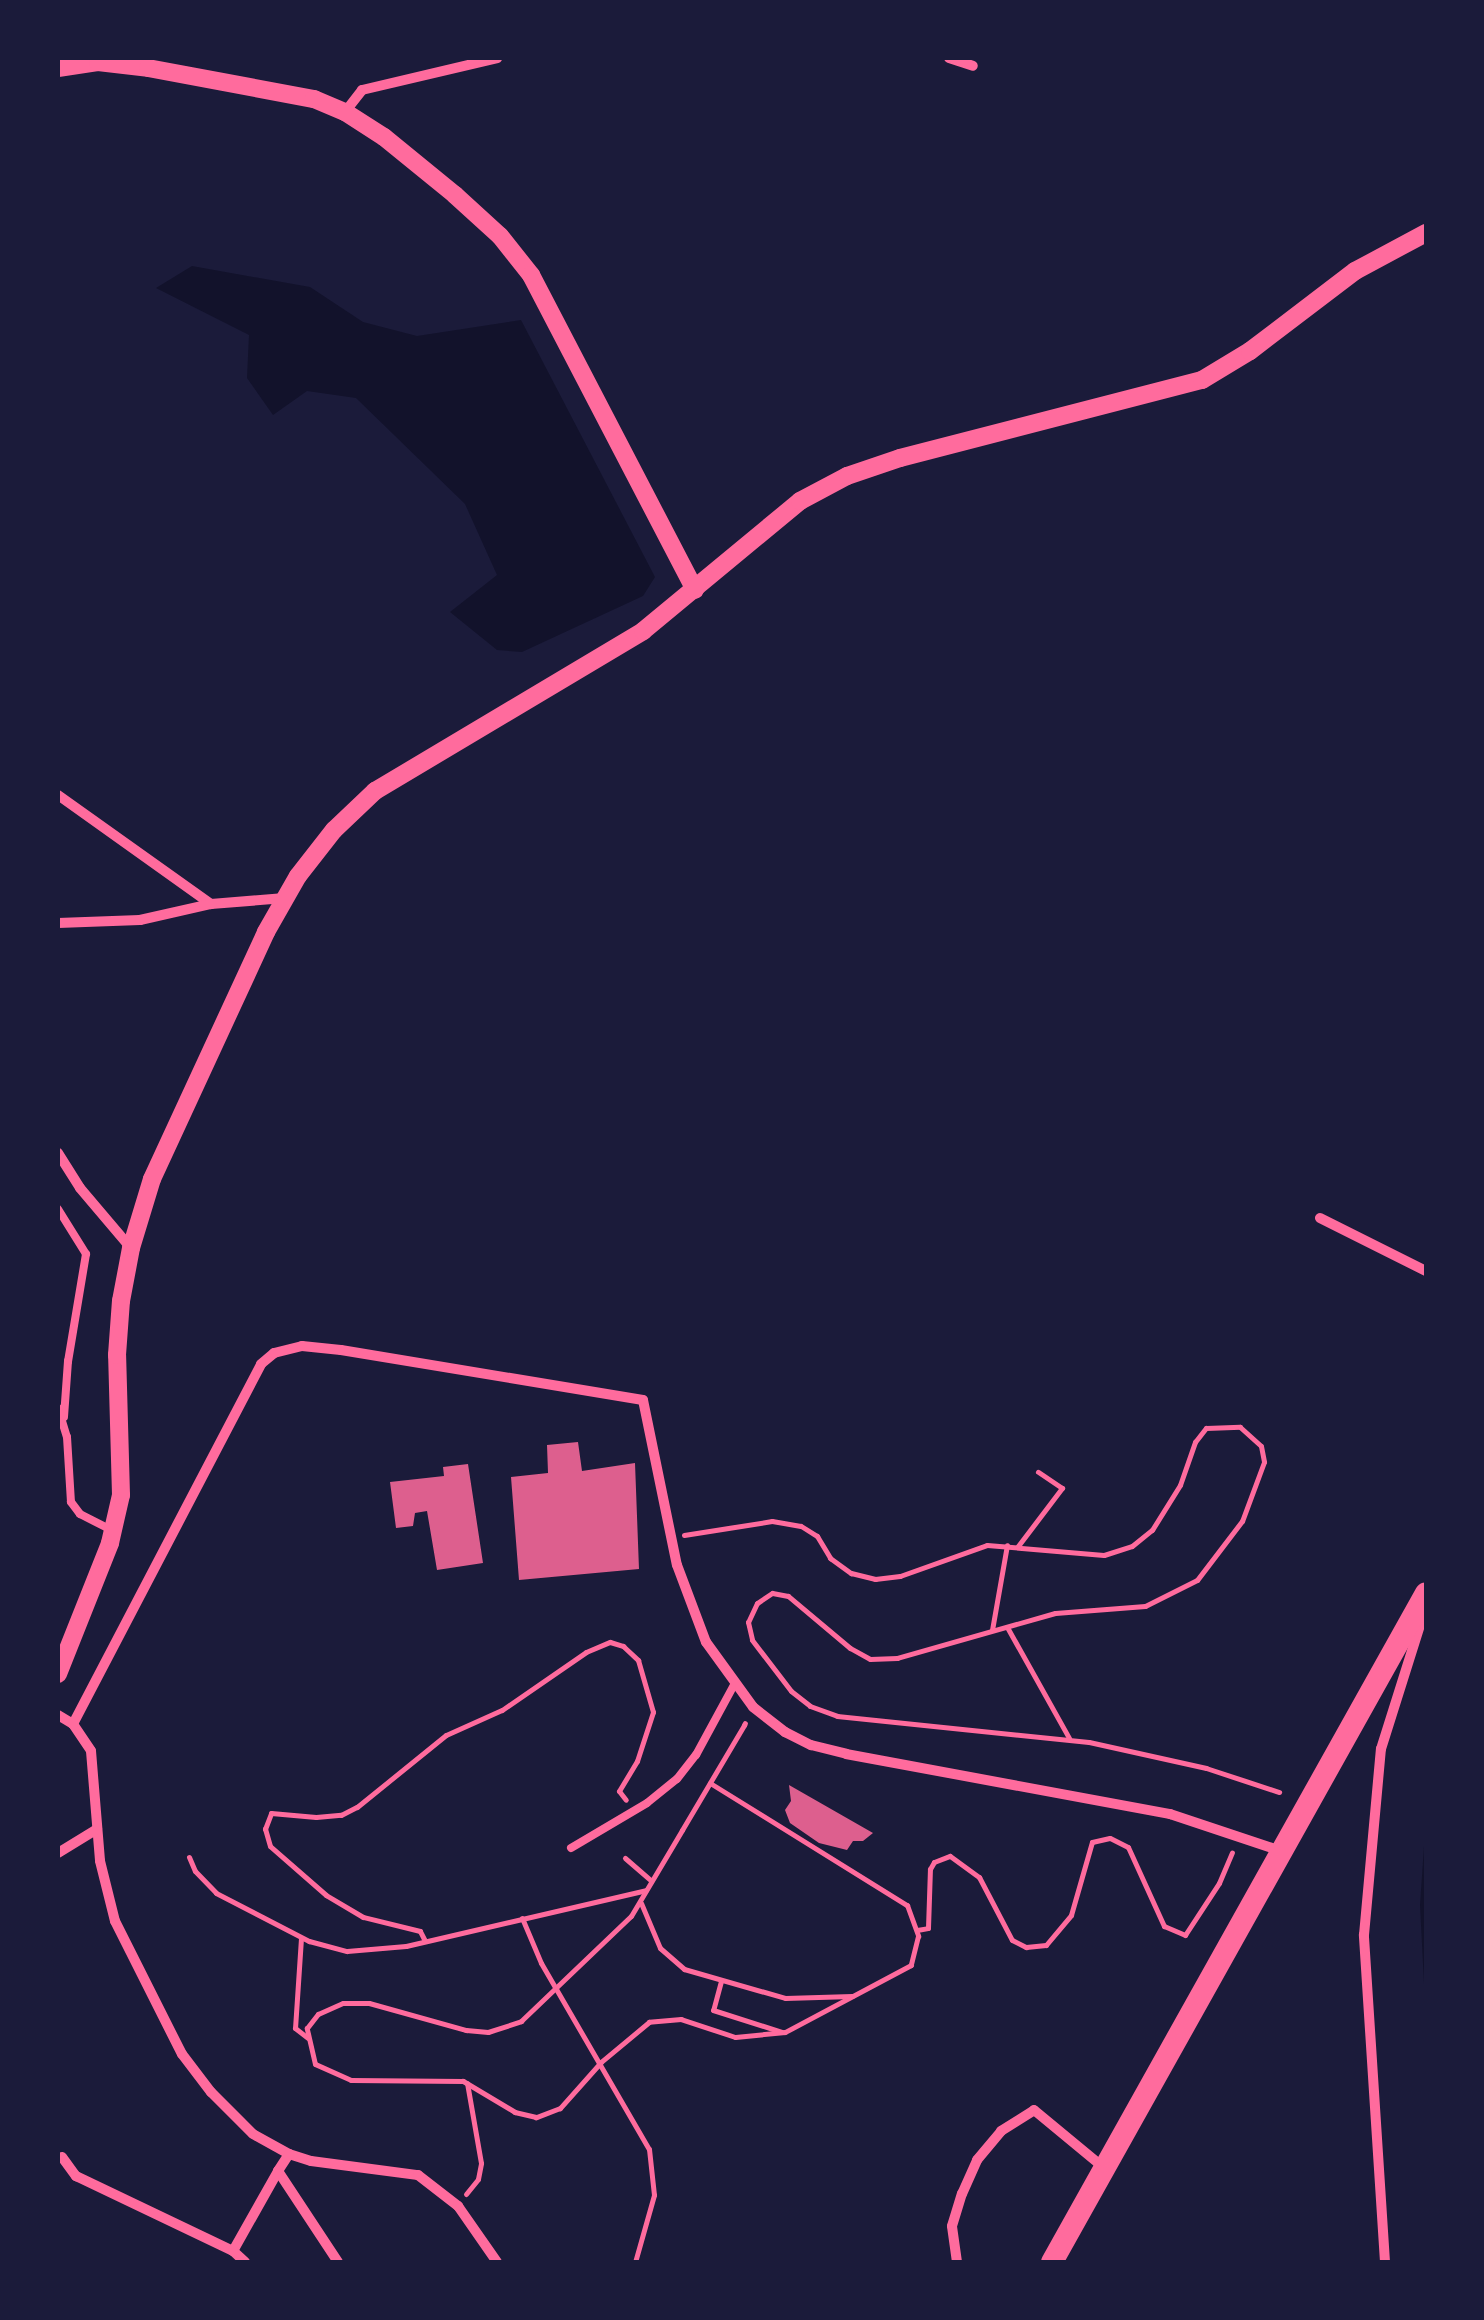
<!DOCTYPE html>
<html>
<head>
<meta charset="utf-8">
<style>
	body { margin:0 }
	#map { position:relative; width:1484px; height:2320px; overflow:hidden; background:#1b1b3a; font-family:"IBM Plex Sans",sans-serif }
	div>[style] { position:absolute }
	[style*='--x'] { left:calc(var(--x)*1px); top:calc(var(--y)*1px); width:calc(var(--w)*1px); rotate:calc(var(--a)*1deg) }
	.water>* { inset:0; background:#12122b }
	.building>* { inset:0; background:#dd5f8e }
	.path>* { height:5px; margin:-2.5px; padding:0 2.5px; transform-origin:2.5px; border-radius:2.5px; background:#ff6b9d }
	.service>* { height:8px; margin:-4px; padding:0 4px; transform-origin:4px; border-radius:4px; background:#ff6b9d }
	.minor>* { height:10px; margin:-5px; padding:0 5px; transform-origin:5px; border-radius:5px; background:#ff6b9d }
	.tertiary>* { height:18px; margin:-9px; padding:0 9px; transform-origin:9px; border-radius:9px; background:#ff6b9d }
	.trunk>* { height:22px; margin:-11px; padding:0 11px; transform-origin:11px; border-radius:11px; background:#ff6b9d }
	span { translate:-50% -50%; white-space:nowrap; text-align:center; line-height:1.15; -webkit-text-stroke:10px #1b1b3a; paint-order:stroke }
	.frame { position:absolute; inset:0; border:60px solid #1b1b3a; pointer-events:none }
</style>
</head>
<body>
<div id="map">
	<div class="water">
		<i style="clip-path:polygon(192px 266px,310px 287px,363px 322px,417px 336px,521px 320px,655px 577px,643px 596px,522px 652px,497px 650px,450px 612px,497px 575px,465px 504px,356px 398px,307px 391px,273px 415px,247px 378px,249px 335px,156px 288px)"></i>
		<i style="clip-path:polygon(1426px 1817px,1426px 2023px,1420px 1905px)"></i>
	</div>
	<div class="building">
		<i style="clip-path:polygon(578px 1442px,582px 1471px,635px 1463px,639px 1569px,519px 1580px,511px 1477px,548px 1473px,547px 1445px)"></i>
		<i style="clip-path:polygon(468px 1464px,483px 1563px,437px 1570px,427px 1511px,415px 1513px,413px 1526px,396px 1528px,390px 1482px,444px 1476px,443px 1467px)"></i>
		<i style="clip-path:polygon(789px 1785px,873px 1833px,863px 1841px,853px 1841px,847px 1850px,819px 1843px,790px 1823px,785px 1810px,791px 1801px)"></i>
	</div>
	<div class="path">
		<i style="--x:684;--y:1535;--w:89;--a:-9"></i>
		<i style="--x:772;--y:1521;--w:29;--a:10"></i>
		<i style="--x:801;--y:1526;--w:19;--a:32"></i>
		<i style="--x:817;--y:1536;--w:26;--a:59"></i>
		<i style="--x:830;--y:1558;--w:26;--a:36"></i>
		<i style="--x:851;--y:1573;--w:25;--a:14"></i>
		<i style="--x:875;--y:1579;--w:25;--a:-7"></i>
		<i style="--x:900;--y:1576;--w:92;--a:-19.6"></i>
		<i style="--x:987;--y:1545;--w:117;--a:4.9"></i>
		<i style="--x:1104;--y:1555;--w:29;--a:-18"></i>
		<i style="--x:1132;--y:1546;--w:26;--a:-39"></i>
		<i style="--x:1152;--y:1530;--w:53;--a:-58.1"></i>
		<i style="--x:1180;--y:1485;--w:46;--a:-70.8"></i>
		<i style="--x:1195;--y:1442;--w:18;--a:-52"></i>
		<i style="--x:1206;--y:1428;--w:34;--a:-2"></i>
		<i style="--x:1240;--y:1427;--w:28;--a:42"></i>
		<i style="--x:1261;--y:1446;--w:16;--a:79"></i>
		<i style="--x:1264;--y:1462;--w:63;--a:110.4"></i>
		<i style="--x:1242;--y:1521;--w:74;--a:127.3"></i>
		<i style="--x:1197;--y:1580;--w:58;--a:153.4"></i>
		<i style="--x:1145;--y:1606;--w:90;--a:175.6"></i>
		<i style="--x:1055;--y:1613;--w:164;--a:164.1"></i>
		<i style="--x:897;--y:1658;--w:27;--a:178"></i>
		<i style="--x:870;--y:1659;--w:23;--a:-151"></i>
		<i style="--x:850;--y:1648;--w:81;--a:-140"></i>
		<i style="--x:788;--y:1596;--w:16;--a:-169"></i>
		<i style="--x:772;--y:1593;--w:18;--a:146"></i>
		<i style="--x:757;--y:1603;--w:21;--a:115"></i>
		<i style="--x:748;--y:1622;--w:18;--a:77"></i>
		<i style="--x:752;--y:1640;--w:64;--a:52.6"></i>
		<i style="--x:791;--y:1691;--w:24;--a:38"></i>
		<i style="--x:810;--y:1706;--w:29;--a:20"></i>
		<i style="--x:837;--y:1716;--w:253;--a:5.9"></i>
		<i style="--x:1089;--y:1742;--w:120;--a:12.5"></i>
		<i style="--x:1206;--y:1768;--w:77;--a:18.2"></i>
		<i style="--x:1018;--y:1546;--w:73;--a:-52.8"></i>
		<i style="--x:1062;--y:1488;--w:29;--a:-146"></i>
		<i style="--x:1007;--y:1627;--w:127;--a:60.8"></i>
		<i style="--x:992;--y:1630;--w:86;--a:-80"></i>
		<i style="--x:710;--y:1783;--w:232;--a:31.8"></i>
		<i style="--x:907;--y:1905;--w:33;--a:70"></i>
		<i style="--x:918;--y:1936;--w:30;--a:104"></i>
		<i style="--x:911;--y:1965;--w:143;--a:152"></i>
		<i style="--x:785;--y:2032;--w:50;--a:174.3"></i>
		<i style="--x:735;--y:2037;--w:57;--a:-161.6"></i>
		<i style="--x:681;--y:2019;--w:32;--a:175"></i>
		<i style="--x:649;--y:2022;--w:62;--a:140.2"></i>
		<i style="--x:601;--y:2062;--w:62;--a:131.7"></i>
		<i style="--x:560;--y:2108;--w:26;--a:159"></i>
		<i style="--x:536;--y:2117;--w:22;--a:-167"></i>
		<i style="--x:515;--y:2112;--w:61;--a:-149.2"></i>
		<i style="--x:463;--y:2081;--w:112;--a:-179.5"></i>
		<i style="--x:351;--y:2080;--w:39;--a:-156"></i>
		<i style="--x:315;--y:2064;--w:37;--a:-103"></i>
		<i style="--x:307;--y:2028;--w:18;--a:-52"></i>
		<i style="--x:318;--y:2014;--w:27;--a:-24"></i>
		<i style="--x:343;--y:2003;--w:26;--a:0"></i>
		<i style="--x:369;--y:2003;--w:101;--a:15.6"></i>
		<i style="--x:466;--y:2030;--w:22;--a:5"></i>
		<i style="--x:488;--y:2032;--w:35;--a:-18"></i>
		<i style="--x:521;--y:2021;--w:152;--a:-43.7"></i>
		<i style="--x:631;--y:1916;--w:100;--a:-59.3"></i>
		<i style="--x:682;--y:1830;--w:122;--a:-59.4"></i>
		<i style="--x:744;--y:1725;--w:2;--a:-63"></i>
		<i style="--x:189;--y:1857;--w:15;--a:67"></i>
		<i style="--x:195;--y:1871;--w:30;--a:46"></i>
		<i style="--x:216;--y:1893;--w:105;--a:27.3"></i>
		<i style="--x:309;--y:1941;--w:39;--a:15"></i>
		<i style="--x:347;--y:1951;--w:59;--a:-4.8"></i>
		<i style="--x:406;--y:1946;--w:246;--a:-13.1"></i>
		<i style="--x:625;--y:1858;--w:35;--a:41"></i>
		<i style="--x:641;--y:1903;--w:49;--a:67.1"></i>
		<i style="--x:660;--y:1948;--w:32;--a:41"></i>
		<i style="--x:684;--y:1969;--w:105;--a:16"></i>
		<i style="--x:785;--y:1998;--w:67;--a:-1.7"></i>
		<i style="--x:522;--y:1918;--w:49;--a:67.1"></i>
		<i style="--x:541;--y:1963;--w:215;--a:59.9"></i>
		<i style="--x:649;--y:2149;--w:46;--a:83.8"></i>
		<i style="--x:654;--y:2195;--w:70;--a:105.8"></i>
		<i style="--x:917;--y:1930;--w:11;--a:-10"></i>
		<i style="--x:928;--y:1928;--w:59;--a:-88.1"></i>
		<i style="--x:930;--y:1869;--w:8;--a:-60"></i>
		<i style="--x:934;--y:1862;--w:17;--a:-21"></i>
		<i style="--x:950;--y:1856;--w:36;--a:36"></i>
		<i style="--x:979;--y:1877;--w:71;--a:62.4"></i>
		<i style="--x:1012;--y:1940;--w:16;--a:27"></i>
		<i style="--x:1026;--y:1947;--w:20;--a:-6"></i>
		<i style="--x:1046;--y:1945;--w:39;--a:-50"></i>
		<i style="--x:1071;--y:1915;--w:76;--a:-74"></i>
		<i style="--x:1092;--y:1842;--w:18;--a:-13"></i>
		<i style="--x:1110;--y:1838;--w:20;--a:27"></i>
		<i style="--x:1128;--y:1847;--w:87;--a:65.5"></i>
		<i style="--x:1164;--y:1926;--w:23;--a:23"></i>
		<i style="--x:1185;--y:1935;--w:62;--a:-56.8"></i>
		<i style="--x:1219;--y:1883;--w:33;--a:-67"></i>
		<i style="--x:301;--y:1938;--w:90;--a:93.8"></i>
		<i style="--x:295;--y:2028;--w:16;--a:38"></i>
		<i style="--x:425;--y:1941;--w:11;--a:-117"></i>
		<i style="--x:420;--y:1931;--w:59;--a:-166.2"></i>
		<i style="--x:363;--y:1917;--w:43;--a:-149.3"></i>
		<i style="--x:326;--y:1895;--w:74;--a:-138.8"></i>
		<i style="--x:270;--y:1846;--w:18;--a:-106"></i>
		<i style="--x:265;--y:1829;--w:17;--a:-69"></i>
		<i style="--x:271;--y:1813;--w:45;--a:5.1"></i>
		<i style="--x:316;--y:1817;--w:25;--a:-5"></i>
		<i style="--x:341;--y:1815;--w:18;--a:-27"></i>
		<i style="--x:357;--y:1807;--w:114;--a:-39"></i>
		<i style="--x:446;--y:1735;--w:61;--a:-24.1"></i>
		<i style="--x:502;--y:1710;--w:102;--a:-34.6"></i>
		<i style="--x:586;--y:1652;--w:26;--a:-23"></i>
		<i style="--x:610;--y:1642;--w:14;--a:17"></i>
		<i style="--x:623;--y:1646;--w:21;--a:43"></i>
		<i style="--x:638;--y:1660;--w:54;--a:73.9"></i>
		<i style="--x:653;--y:1712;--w:52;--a:108.1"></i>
		<i style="--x:637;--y:1761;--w:35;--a:121"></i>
		<i style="--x:619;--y:1791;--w:11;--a:52"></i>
		<i style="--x:721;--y:1981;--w:30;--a:105"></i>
		<i style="--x:713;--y:2010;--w:72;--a:17.7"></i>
		<i style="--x:466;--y:2194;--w:19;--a:-51"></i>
		<i style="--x:478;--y:2179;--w:16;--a:-79"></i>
		<i style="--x:481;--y:2163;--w:81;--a:-99.9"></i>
	</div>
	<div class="service">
		<i style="--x:58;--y:1209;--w:53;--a:58.1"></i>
		<i style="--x:86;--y:1254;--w:109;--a:99.5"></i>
		<i style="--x:68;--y:1361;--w:56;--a:94.1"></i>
		<i style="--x:58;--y:1408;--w:30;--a:73"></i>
		<i style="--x:67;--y:1437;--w:65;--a:86.5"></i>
		<i style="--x:71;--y:1502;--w:15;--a:53"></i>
		<i style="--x:80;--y:1514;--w:37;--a:27"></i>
		<i style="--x:571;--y:1848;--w:88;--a:-30.6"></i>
		<i style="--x:647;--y:1803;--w:38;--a:-39"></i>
		<i style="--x:677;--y:1779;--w:31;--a:-52"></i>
		<i style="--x:696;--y:1755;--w:80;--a:-61.5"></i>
	</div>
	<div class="minor">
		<i style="--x:949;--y:58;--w:25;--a:18"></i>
		<i style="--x:345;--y:112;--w:28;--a:-52"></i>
		<i style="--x:362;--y:90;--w:139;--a:-13.3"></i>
		<i style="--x:58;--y:795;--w:188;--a:35.5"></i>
		<i style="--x:211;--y:904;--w:74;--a:-4.6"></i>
		<i style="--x:58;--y:923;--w:82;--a:-2.1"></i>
		<i style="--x:140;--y:920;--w:73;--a:-12.7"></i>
		<i style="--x:58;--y:1153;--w:41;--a:57.8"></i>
		<i style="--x:80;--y:1188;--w:77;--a:49.7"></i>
		<i style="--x:1320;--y:1218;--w:119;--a:26.6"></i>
		<i style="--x:58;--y:1715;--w:17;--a:31"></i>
		<i style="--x:73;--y:1724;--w:32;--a:56"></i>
		<i style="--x:91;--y:1751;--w:110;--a:85.3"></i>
		<i style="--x:100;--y:1861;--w:62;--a:76"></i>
		<i style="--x:115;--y:1921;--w:149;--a:63.3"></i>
		<i style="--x:182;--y:2054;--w:48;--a:52.7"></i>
		<i style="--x:211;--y:2092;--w:59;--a:45"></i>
		<i style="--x:253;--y:2134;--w:41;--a:29.1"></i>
		<i style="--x:289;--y:2154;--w:23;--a:18"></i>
		<i style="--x:311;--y:2161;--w:108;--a:7.5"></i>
		<i style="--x:418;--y:2175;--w:51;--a:37.8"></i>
		<i style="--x:458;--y:2206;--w:68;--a:55.1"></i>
		<i style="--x:73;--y:1724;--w:406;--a:-62.4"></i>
		<i style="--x:261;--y:1364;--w:17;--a:-40"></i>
		<i style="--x:274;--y:1353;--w:29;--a:-14"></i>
		<i style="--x:302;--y:1346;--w:39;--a:6"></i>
		<i style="--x:341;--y:1350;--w:306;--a:9.4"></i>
		<i style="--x:643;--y:1400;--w:168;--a:78.4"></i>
		<i style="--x:677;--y:1565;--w:82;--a:69.4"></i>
		<i style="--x:706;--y:1642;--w:80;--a:54.1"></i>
		<i style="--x:753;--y:1707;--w:41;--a:38"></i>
		<i style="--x:785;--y:1732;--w:29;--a:27"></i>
		<i style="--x:811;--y:1745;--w:36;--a:14"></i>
		<i style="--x:846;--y:1754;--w:330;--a:10.5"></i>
		<i style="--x:1170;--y:1814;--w:120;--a:18.4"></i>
		<i style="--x:58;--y:1853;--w:46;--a:-31.6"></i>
		<i style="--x:289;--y:2154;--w:20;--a:123"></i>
		<i style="--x:278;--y:2171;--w:109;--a:56.6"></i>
		<i style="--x:62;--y:2157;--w:24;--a:54"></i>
		<i style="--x:76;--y:2176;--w:174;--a:25.5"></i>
		<i style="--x:245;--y:2262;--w:16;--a:-137"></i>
		<i style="--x:233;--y:2251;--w:92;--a:-60.6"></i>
		<i style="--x:957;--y:2262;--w:36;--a:-98"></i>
		<i style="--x:952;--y:2226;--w:34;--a:-73"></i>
		<i style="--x:962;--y:2194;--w:37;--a:-66"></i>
		<i style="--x:977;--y:2160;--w:38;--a:-50"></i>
		<i style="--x:1001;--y:2131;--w:39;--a:-32"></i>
		<i style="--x:1034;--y:2110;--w:91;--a:39.6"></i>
		<i style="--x:1385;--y:2262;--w:328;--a:-93.7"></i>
		<i style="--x:1364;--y:1935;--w:187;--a:-84.8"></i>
		<i style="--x:1381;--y:1749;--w:136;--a:-72.5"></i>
	</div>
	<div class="tertiary">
		<i style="--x:58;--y:68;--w:40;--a:-8.5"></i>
		<i style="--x:98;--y:62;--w:50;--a:6.8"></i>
		<i style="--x:148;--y:68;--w:169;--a:10.6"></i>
		<i style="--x:314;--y:99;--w:34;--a:23"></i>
		<i style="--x:345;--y:112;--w:46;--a:32.7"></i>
		<i style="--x:384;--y:137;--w:92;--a:39.2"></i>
		<i style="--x:455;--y:195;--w:61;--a:42.3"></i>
		<i style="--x:500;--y:236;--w:50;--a:51.5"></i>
		<i style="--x:531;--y:275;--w:355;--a:62.5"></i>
		<i style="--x:58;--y:1674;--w:141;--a:-68.3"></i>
		<i style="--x:110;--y:1543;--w:49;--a:-77.1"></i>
		<i style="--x:121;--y:1495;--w:140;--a:-91.6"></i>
		<i style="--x:117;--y:1355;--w:54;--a:-85.8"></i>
		<i style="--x:121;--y:1301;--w:54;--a:-79.3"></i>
		<i style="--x:131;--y:1248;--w:72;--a:-73.1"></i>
		<i style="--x:152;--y:1179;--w:272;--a:-65.2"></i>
		<i style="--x:266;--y:932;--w:64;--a:-60.3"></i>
		<i style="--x:298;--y:876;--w:58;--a:-52"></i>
		<i style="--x:334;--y:830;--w:57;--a:-43.6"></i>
		<i style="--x:375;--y:791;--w:312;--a:-30.8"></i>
		<i style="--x:643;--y:631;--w:204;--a:-39.6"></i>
		<i style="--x:800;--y:501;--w:53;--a:-28"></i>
		<i style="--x:847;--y:476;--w:56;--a:-18.8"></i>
		<i style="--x:900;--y:458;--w:312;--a:-14.5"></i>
		<i style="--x:1202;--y:380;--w:56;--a:-31.1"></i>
		<i style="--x:1250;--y:351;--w:132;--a:-37.3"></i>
		<i style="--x:1355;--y:271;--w:81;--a:-28.2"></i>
	</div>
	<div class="trunk">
		<i style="--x:1052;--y:2262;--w:766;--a:-60.79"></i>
	</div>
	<div class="frame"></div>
</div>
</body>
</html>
